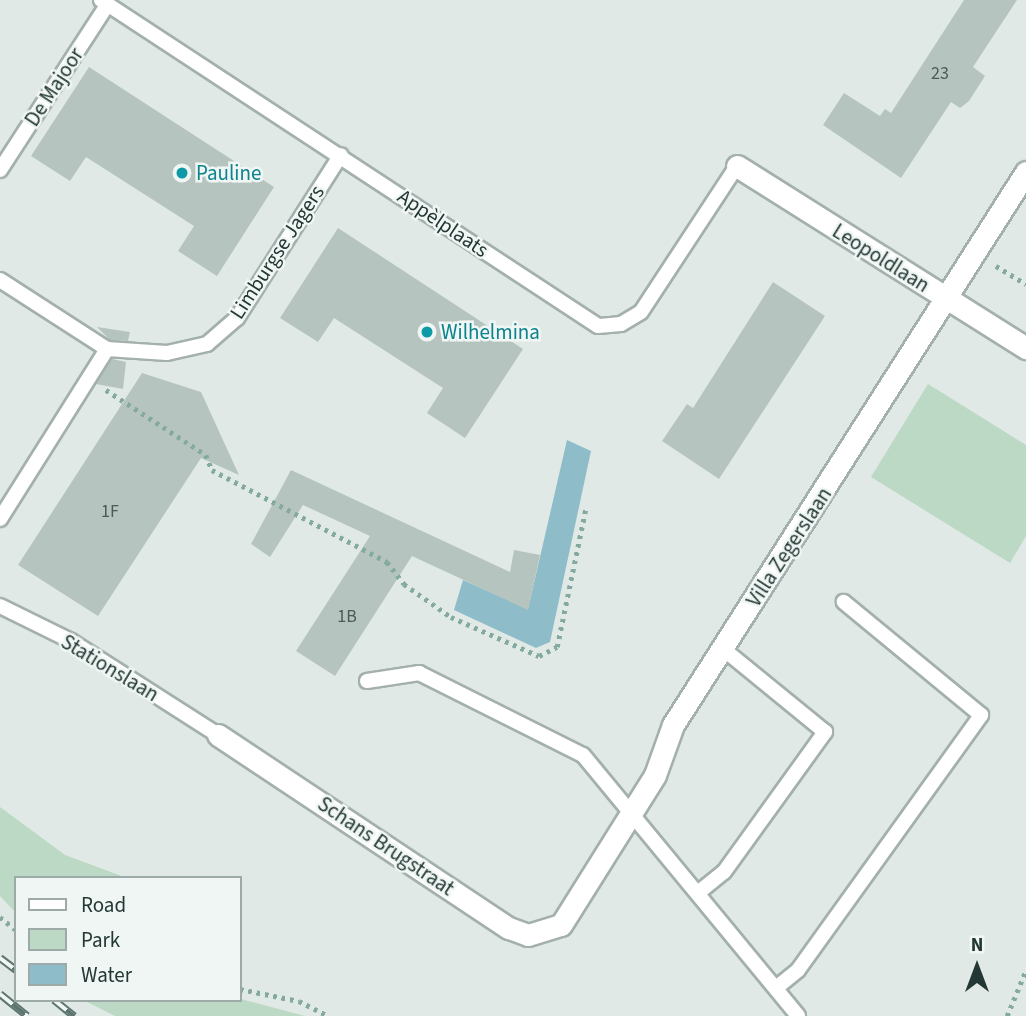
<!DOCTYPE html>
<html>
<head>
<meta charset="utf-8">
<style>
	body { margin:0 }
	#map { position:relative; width:1026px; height:1016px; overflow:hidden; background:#e0e9e6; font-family:"Source Sans 3",sans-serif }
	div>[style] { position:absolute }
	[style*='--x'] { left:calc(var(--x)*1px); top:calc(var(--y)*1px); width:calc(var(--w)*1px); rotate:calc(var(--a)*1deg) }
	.green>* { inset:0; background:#bbd9c5 }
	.water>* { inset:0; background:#8ebcc9 }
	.building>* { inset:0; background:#b6c4bf }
	.path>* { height:4.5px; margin-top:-2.25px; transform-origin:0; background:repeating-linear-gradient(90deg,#84aaa0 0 3.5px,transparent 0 8.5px) }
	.roads { filter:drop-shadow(2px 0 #a4b0ad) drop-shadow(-2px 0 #a4b0ad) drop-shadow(0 2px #a4b0ad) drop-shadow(0 -2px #a4b0ad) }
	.lane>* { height:14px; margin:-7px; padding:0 7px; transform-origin:7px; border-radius:7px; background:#fff }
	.street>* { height:21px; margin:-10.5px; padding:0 10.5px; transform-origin:10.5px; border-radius:10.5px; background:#fff }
	.rail>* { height:8px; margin-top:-4px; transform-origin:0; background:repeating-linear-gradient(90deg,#f0f6f4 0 16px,#5d746f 0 32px); box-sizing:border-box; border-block:2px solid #5d746f }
	.dots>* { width:19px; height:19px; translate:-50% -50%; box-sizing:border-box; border:4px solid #f0f6f4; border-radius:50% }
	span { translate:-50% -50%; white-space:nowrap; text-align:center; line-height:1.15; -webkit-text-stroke:5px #f0f6f4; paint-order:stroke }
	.number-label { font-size:18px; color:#485b57 }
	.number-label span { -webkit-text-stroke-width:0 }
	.street-label { font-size:21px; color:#233834 }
	.culture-label { font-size:21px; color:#0d838f }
	.left { translate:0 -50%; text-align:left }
	.legend { position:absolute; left:14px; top:876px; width:228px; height:126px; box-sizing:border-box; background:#f0f6f4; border:2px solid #9eaaa7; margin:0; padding:9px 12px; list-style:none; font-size:21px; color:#233834 }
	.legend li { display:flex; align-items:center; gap:14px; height:35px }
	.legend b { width:35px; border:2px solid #9eaaa7 }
	.north { position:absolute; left:942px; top:932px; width:70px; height:70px; -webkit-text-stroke:5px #f0f6f4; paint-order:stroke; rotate:0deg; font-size:19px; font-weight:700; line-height:28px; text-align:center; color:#233834 }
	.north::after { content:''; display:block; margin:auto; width:24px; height:32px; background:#233834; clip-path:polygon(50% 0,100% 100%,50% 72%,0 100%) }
</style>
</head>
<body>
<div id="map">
	<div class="green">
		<i style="clip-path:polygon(928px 384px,1026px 445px,1026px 536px,1010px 563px,871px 477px)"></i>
		<i style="clip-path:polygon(0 807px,65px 855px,127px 878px,16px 878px,16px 913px,0 896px)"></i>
		<i style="clip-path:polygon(241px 999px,305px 1016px,115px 1016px,87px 1002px)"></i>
	</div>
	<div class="water">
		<i style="clip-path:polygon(567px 440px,591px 451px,550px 642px,536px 648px,454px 610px,463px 580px,528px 609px)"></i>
	</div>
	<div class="building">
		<i style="clip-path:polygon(964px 0,1017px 0,973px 67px,985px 76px,969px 101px,960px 108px,951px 102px,901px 178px,823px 125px,844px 93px,880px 116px,885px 109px,891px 113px)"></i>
		<i style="clip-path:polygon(89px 67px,274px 187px,217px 276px,178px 251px,194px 226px,86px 157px,70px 181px,31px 156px)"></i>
		<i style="clip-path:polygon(338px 228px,523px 349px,465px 438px,427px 413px,443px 388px,334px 318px,318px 342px,280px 318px)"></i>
		<i style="clip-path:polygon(773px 282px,825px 316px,719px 479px,662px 441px,687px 404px,693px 408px)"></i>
		<i style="clip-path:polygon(97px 327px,130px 332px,128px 341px,110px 340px)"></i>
		<i style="clip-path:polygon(112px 359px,126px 362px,123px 389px,96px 384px)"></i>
		<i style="clip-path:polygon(142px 373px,201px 392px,239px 475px,201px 458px,98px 616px,18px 565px)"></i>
		<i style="clip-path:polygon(291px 470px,510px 572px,514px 550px,540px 555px,528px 610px,412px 556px,335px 676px,296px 651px,370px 536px,303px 505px,270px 557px,251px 544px)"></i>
	</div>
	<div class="path">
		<i style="--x:996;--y:266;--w:35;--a:31"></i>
		<i style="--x:106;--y:390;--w:119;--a:33"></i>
		<i style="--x:206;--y:455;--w:16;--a:68"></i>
		<i style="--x:212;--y:470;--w:198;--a:27.7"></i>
		<i style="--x:387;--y:562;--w:28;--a:52"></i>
		<i style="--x:404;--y:584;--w:57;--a:35.1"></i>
		<i style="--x:451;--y:617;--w:96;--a:23.9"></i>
		<i style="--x:539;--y:656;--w:20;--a:-27"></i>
		<i style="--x:557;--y:647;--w:143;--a:-78.3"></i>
		<i style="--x:0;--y:917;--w:21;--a:39"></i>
		<i style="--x:240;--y:989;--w:60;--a:11.5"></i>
		<i style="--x:299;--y:1001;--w:34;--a:27"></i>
		<i style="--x:1007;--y:1016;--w:50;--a:-67.6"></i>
	</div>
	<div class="roads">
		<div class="lane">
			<i style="--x:101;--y:0;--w:594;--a:33.26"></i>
			<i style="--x:598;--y:326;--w:23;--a:-5"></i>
			<i style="--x:621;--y:324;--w:23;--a:-31"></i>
			<i style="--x:641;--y:312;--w:175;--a:-56.7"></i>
			<i style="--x:0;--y:170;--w:198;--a:-57"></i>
			<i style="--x:0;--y:280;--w:127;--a:32.8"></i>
			<i style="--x:107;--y:349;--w:60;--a:3.8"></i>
			<i style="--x:167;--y:353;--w:41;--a:-12.7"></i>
			<i style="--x:207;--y:344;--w:40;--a:-41"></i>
			<i style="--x:237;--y:318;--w:193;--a:-57.5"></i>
			<i style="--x:0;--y:519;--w:201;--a:-57.8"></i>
			<i style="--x:0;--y:606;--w:79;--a:26.2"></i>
			<i style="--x:71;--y:641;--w:174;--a:32.6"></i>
			<i style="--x:367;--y:681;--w:53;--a:-8.7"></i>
			<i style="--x:419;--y:673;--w:183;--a:26.6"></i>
			<i style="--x:583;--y:755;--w:338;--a:50.5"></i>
			<i style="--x:699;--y:892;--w:32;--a:-39"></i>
			<i style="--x:724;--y:872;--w:173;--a:-54.2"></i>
			<i style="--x:825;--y:732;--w:133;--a:-140.8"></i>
			<i style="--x:776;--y:988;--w:28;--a:-39"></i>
			<i style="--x:798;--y:970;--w:314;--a:-54.3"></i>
			<i style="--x:981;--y:715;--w:178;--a:-140.5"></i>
		</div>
		<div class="street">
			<i style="--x:737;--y:166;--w:342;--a:32.2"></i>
			<i style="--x:218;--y:735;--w:349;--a:33.6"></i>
			<i style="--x:509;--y:928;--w:20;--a:20"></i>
			<i style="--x:528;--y:935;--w:34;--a:-17"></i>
			<i style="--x:561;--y:925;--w:177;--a:-57.9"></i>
			<i style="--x:655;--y:775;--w:53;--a:-70.2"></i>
			<i style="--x:673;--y:725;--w:656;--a:-57.45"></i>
		</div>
	</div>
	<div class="rail">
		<i style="--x:0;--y:958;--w:20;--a:37"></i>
		<i style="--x:0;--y:994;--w:35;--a:39"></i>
		<i style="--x:54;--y:1000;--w:26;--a:39"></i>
	</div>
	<div class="dots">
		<i style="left:182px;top:173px;background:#0f9aa8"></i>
		<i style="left:427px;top:332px;background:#0f9aa8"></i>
	</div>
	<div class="number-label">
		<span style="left:940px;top:74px">23</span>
		<span style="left:110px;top:512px">1F</span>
		<span style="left:347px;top:617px">1B</span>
	</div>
	<div class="street-label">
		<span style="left:54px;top:87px;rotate:-57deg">De Majoor</span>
		<span style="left:443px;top:223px;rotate:34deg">Appèlplaats</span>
		<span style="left:277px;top:252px;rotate:-57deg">Limburgse Jagers</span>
		<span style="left:881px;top:258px;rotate:32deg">Leopoldlaan</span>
		<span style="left:789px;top:547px;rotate:-57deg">Villa Zegerslaan</span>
		<span style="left:110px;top:668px;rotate:31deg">Stationslaan</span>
		<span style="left:386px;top:846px;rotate:34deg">Schans Brugstraat</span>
	</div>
	<div class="culture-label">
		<span class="left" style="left:196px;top:173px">Pauline</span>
		<span class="left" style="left:441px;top:332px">Wilhelmina</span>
	</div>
	<ul class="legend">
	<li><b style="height:9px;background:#fff"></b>Road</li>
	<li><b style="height:19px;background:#bbd9c5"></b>Park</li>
	<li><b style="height:19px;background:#8ebcc9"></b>Water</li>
	</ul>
	<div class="north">N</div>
</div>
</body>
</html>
